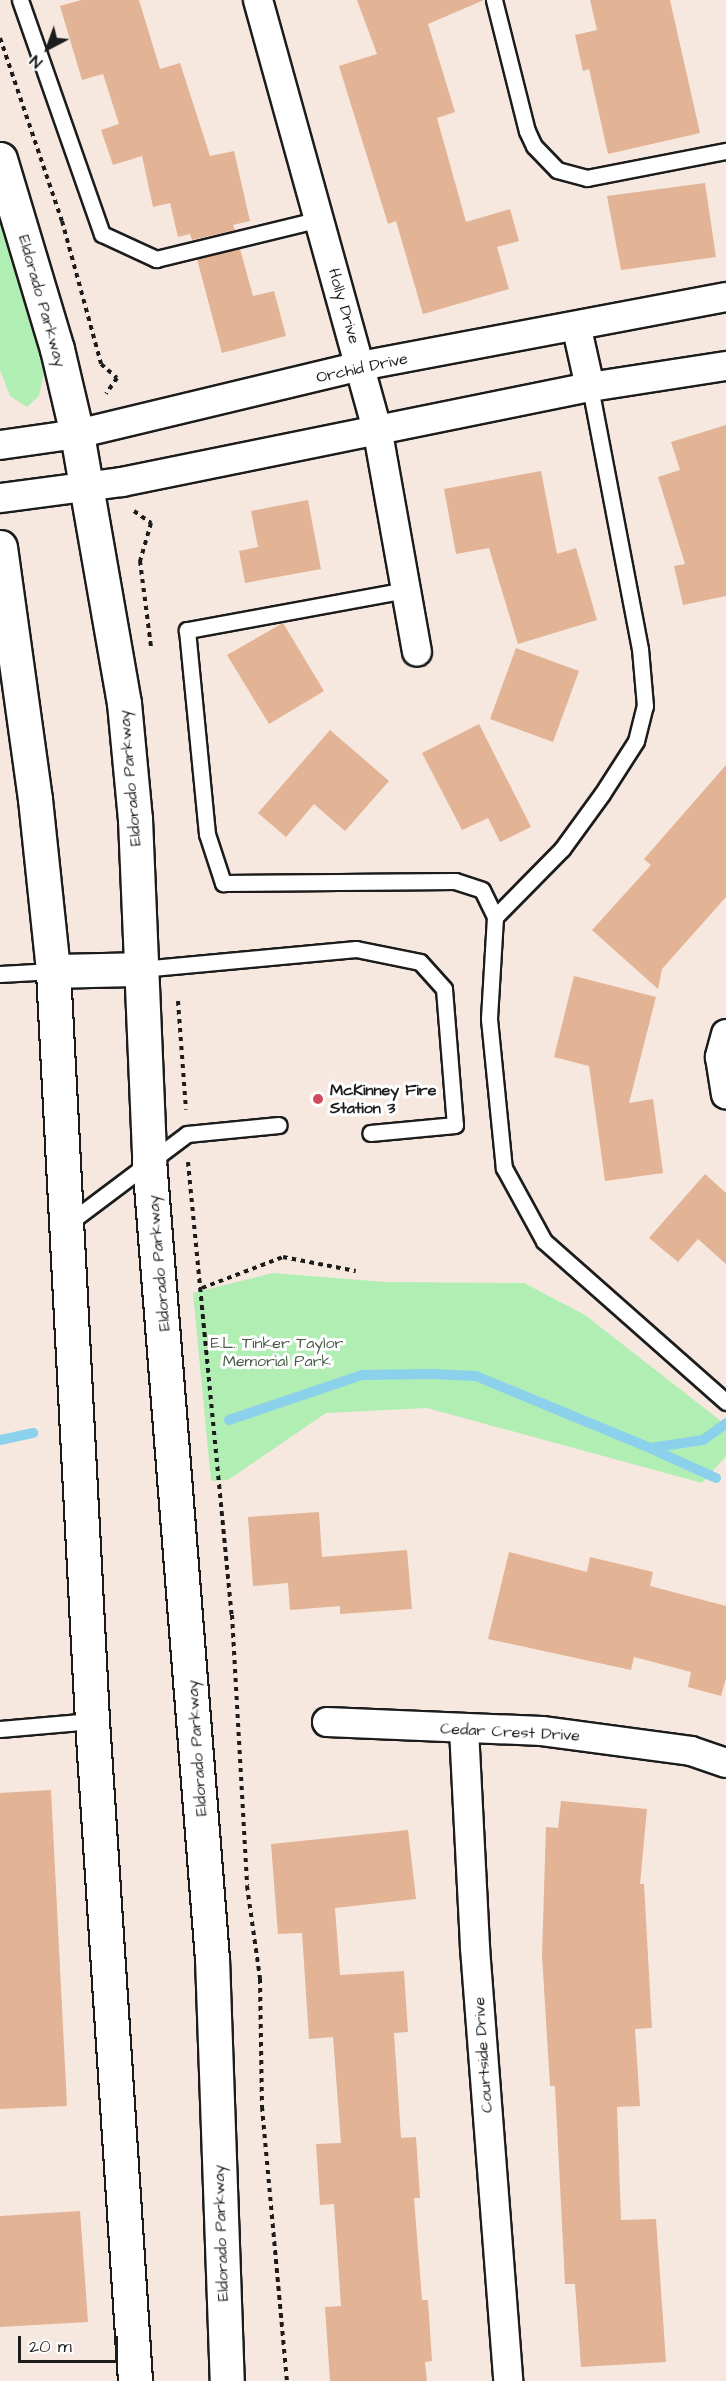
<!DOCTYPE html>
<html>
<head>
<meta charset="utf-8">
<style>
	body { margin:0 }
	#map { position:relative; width:726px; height:2381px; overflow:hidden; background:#f6e8df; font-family:"Architects Daughter",sans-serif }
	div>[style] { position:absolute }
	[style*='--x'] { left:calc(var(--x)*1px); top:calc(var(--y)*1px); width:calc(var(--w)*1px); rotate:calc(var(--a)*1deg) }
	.green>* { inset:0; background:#b1eeb3 }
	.stream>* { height:10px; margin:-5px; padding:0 5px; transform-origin:5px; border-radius:5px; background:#8bd1ec }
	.building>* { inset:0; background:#e2b394 }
	.path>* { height:4px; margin-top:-2px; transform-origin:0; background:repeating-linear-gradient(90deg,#1c1c1c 0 4.5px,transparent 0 9px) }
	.roads { filter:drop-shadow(2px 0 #1c1c1c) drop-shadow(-2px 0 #1c1c1c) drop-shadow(0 2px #1c1c1c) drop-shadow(0 -2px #1c1c1c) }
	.service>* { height:15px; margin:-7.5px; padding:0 7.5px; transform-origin:7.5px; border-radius:7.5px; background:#fff }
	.minor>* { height:28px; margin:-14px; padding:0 14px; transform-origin:14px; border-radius:14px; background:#fff }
	.primary>* { height:33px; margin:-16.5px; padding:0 16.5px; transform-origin:16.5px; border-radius:16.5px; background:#fff }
	.dots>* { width:16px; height:16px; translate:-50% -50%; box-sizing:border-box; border:3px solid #fff; border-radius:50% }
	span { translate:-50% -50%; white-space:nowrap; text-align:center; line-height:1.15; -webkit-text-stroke:6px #fff; paint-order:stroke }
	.street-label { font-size:16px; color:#1c1c1c }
	.poi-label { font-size:16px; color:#1c1c1c; font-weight:700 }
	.left { translate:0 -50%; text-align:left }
	.park-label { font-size:16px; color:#495b49 }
	.north { position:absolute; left:18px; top:18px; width:60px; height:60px; -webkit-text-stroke:4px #fff; paint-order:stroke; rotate:221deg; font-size:16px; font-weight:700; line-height:24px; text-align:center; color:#1c1c1c }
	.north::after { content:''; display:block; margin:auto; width:21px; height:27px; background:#1c1c1c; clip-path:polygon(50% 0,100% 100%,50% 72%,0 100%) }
	.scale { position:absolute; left:18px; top:2336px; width:100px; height:27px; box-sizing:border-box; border:3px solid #1c1c1c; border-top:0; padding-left:8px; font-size:18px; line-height:21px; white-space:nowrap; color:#1c1c1c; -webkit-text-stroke:4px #fff; paint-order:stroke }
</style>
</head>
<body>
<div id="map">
	<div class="green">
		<i style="clip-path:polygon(0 203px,44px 373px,39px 396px,27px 407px,10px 396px,0 370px)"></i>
		<i style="clip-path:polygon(273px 1273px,385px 1282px,524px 1283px,585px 1315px,726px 1425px,726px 1456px,702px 1483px,427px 1408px,326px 1413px,228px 1480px,211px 1481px,193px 1293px)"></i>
	</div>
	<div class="stream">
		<i style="--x:229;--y:1420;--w:140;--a:-18.7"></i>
		<i style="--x:362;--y:1375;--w:69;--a:-0.8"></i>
		<i style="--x:431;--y:1374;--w:45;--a:2.5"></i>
		<i style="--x:476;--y:1376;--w:188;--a:22.5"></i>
		<i style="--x:650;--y:1448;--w:54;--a:-8.6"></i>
		<i style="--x:703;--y:1440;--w:29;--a:-36"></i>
		<i style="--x:0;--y:1440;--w:34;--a:-12"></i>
		<i style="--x:654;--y:1450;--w:68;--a:24.3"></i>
	</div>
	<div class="building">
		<i style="clip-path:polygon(81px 0,139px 0,160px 69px,180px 63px,210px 156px,234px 151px,250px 221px,233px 225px,235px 230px,192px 240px,190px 234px,178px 237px,170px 203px,153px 207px,142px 156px,113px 165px,101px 130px,119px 124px,103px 74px,82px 80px,60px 6px)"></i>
		<i style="clip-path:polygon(357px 0,484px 0,428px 24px,455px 112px,437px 118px,466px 222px,510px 209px,519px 241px,497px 247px,509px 289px,423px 314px,396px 221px,388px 224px,339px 66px,377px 54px)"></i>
		<i style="clip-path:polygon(590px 0,670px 0,700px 133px,608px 154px,589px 69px,583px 71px,575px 35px,597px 30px)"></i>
		<i style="clip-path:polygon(705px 183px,716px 257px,621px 270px,607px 196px)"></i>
		<i style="clip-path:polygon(240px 249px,253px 296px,274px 291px,286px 336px,222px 353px,197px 259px)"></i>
		<i style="clip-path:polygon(726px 425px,726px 596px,683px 605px,674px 566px,685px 564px,658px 477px,680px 470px,671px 442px)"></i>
		<i style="clip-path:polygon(541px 471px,557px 554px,576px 548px,597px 620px,518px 644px,489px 548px,456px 554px,444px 489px)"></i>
		<i style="clip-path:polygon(308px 500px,321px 569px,245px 583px,239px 551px,258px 547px,251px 511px)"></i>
		<i style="clip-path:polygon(283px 623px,324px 691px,269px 724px,227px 655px)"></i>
		<i style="clip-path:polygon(516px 648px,579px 671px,553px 742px,490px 719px)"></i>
		<i style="clip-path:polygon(479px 724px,531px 827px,500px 842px,488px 818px,462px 830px,422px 753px)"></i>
		<i style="clip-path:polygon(330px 730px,389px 781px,345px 831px,314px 804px,286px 837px,258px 813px)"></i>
		<i style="clip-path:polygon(726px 765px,726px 897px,662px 969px,658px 989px,592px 930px,651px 865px,644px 859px)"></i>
		<i style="clip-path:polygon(574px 976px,656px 997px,629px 1103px,653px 1099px,663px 1173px,605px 1181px,589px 1066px,554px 1057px)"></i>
		<i style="clip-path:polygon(705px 1174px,726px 1193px,726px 1264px,698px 1239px,678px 1262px,649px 1238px)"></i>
		<i style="clip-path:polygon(319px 1512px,322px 1557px,407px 1550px,412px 1609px,340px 1614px,340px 1606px,290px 1610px,288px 1583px,253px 1586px,248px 1517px)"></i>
		<i style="clip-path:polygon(509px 1552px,587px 1572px,590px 1557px,653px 1572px,650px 1586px,726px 1606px,726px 1678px,721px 1696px,688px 1687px,691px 1672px,634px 1657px,631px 1670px,488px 1639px)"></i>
		<i style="clip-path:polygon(51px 1790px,67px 2106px,0 2109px,0 1793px)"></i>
		<i style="clip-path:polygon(561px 1801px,647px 1809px,640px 1884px,644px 1884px,652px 2028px,635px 2029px,640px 2106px,617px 2107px,621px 2220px,656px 2219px,666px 2362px,581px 2367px,575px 2284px,565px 2284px,555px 2086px,550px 2086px,542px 1955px,546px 1827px,558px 1828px)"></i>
		<i style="clip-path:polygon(408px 1830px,416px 1899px,335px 1908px,340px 1975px,404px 1971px,408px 2032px,394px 2033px,401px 2138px,416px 2137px,420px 2198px,414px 2198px,422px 2300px,428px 2300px,432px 2361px,425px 2362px,427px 2381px,330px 2381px,325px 2307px,341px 2306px,334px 2204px,320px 2205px,316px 2144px,341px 2143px,333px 2037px,309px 2039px,302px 1933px,278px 1934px,271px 1844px)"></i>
		<i style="clip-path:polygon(80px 2211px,88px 2322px,0 2327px,0 2216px)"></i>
	</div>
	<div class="path">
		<i style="--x:0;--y:38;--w:193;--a:71.3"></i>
		<i style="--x:62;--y:221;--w:148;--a:74.7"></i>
		<i style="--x:101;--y:364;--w:21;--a:41"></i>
		<i style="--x:117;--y:378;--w:19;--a:125"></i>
		<i style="--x:134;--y:511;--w:21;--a:35"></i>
		<i style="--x:151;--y:523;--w:40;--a:106"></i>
		<i style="--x:140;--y:561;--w:87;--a:82.7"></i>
		<i style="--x:178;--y:1001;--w:109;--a:85.8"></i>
		<i style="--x:188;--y:1162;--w:455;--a:84.5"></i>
		<i style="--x:232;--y:1615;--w:271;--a:86.8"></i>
		<i style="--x:247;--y:1886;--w:94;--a:82"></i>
		<i style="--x:260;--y:1979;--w:128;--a:89.1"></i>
		<i style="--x:262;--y:2107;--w:275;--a:84.8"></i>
		<i style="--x:202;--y:1288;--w:87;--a:-20.9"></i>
		<i style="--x:283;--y:1257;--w:74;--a:10.9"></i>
	</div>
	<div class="roads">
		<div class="service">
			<i style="--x:20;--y:0;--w:248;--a:70.7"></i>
			<i style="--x:102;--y:234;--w:60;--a:24.8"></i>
			<i style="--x:156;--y:259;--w:169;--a:-13.7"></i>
			<i style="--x:494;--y:0;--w:135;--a:75.9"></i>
			<i style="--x:527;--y:131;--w:17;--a:65"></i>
			<i style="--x:534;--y:146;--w:33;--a:46"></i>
			<i style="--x:557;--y:170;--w:31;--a:15"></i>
			<i style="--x:587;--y:178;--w:142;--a:-11"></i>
			<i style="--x:406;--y:590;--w:223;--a:169.6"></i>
			<i style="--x:187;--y:630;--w:205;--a:84.4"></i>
			<i style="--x:207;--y:834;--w:52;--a:71.9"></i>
			<i style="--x:223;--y:883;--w:232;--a:-0.5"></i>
			<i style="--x:455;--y:881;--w:28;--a:18"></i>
			<i style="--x:482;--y:890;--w:30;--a:64"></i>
			<i style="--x:495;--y:917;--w:102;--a:93.4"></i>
			<i style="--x:489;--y:1019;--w:150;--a:84.3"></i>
			<i style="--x:504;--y:1168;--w:83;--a:61.3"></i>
			<i style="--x:544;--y:1241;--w:243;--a:41.5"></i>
			<i style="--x:495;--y:917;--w:95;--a:-45.4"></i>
			<i style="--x:562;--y:849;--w:68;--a:-54"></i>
			<i style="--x:602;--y:794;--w:63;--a:-57.3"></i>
			<i style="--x:636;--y:741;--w:36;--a:-76"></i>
			<i style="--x:645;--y:706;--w:57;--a:-95"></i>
			<i style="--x:640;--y:649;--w:267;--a:-100.8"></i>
			<i style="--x:141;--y:969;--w:216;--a:-5.3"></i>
			<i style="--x:356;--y:949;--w:65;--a:11.5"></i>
			<i style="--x:420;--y:962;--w:36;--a:48"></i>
			<i style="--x:444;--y:989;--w:136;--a:85.4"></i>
			<i style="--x:455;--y:1125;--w:85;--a:174.6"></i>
			<i style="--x:0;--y:974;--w:53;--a:-3.2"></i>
			<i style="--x:66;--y:1225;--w:151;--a:-36.9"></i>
			<i style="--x:187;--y:1134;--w:92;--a:-5.6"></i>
			<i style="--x:0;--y:1729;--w:92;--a:-5"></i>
		</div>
		<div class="minor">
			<i style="--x:258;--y:0;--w:449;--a:74.5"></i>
			<i style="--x:378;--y:433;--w:222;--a:79.9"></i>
			<i style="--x:577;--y:329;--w:59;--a:77.4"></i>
			<i style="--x:0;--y:445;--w:78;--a:-8.1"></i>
			<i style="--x:77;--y:434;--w:292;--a:-13.5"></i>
			<i style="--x:361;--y:366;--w:371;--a:-10.7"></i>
			<i style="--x:0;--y:498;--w:123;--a:-7.5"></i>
			<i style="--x:122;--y:482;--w:478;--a:-11.5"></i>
			<i style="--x:590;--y:387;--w:138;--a:-8.8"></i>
			<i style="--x:726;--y:1034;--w:24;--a:105"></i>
			<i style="--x:720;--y:1057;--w:38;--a:81"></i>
			<i style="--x:327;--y:1722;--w:215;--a:2.4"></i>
			<i style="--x:542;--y:1731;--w:150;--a:7.6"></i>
			<i style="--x:691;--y:1751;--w:37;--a:19"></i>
			<i style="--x:464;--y:1729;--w:219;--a:87.1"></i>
			<i style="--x:475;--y:1948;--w:434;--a:85.6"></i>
		</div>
		<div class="primary">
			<i style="--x:0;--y:159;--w:198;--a:73.3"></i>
			<i style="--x:57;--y:349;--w:87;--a:76.8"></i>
			<i style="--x:77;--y:434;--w:273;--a:80.1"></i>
			<i style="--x:124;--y:703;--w:117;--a:84.6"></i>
			<i style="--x:135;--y:819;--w:341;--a:87.6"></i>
			<i style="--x:149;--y:1160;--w:800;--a:85.49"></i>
			<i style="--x:212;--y:1958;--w:423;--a:88"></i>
			<i style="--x:0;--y:547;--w:254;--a:82.1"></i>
			<i style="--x:35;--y:799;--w:173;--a:84"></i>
			<i style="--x:53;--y:971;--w:751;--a:87.02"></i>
			<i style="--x:92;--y:1721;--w:661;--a:86.27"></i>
			<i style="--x:53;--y:971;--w:88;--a:-1.3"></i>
		</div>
	</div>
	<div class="dots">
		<i style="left:318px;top:1099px;background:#d1495b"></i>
	</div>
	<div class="street-label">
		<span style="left:42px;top:301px;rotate:74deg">Eldorado Parkway</span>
		<span style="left:344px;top:306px;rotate:74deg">Holly Drive</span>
		<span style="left:362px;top:368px;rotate:-12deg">Orchid Drive</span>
		<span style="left:130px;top:778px;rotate:-95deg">Eldorado Parkway</span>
		<span style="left:159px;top:1263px;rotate:-95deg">Eldorado Parkway</span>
		<span style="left:510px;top:1732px;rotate:3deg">Cedar Crest Drive</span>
		<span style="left:197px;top:1748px;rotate:-94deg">Eldorado Parkway</span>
		<span style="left:483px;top:2055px;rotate:-94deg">Courtside Drive</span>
		<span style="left:221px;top:2233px;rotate:-92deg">Eldorado Parkway</span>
	</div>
	<div class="poi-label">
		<span class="left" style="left:330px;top:1099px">McKinney Fire<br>Station 3</span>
	</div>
	<div class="park-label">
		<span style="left:277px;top:1352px">E.L. Tinker Taylor<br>Memorial Park</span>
	</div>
	<div class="north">N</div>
	<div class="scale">20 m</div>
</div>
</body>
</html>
